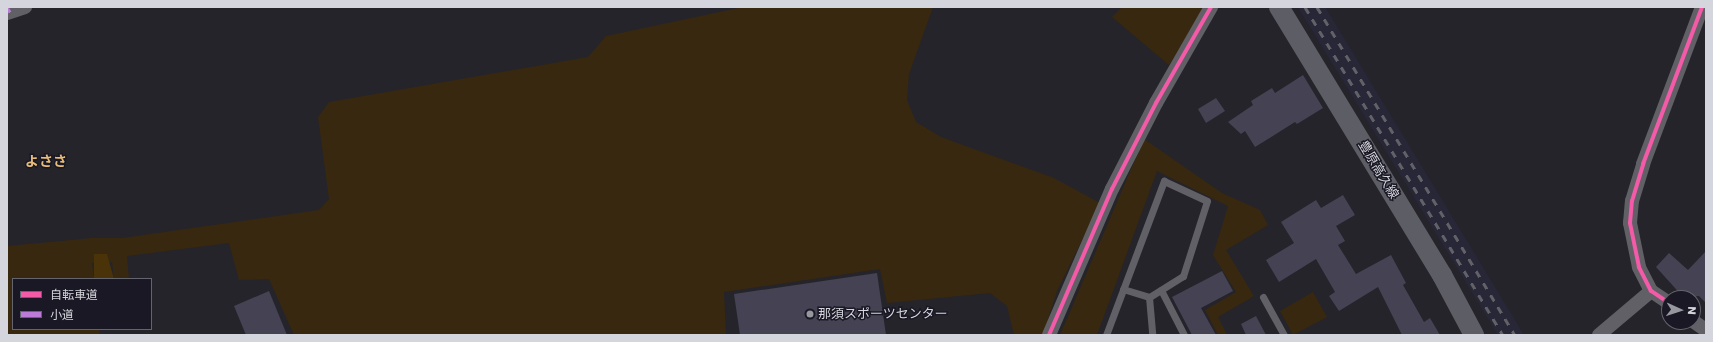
<!DOCTYPE html>
<html>
<head>
<meta charset="utf-8">
<style>
	body { margin:0 }
	#map { position:relative; width:1713px; height:342px; overflow:hidden; background:#25242b; font-family:Poppins,"Noto Sans JP",sans-serif }
	div>[style] { position:absolute }
	[style*='--x'] { left:calc(var(--x)*1px); top:calc(var(--y)*1px); width:calc(var(--w)*1px); rotate:calc(var(--a)*1deg) }
	.built>* { inset:0; background:#282738 }
	.green>* { inset:0; background:#38280f }
	.water>* { inset:0; background:#4a3308 }
	.building>* { inset:0; background:#444253 }
	.lane>* { height:7px; margin:-3.5px; padding:0 3.5px; transform-origin:3.5px; border-radius:3.5px; background:#606066 }
	.street>* { height:14px; margin:-7px; padding:0 7px; transform-origin:7px; border-radius:7px; background:#606066 }
	.secondary>* { height:20px; margin:-10px; padding:0 10px; transform-origin:10px; border-radius:10px; background:#5d5d65 }
	.rail>* { height:3px; margin-top:-1.5px; transform-origin:0; background:repeating-linear-gradient(90deg,#616167 0 7px,transparent 0 14px) }
	.quiet>* { height:3px; margin-top:-1.5px; transform-origin:0; background:repeating-linear-gradient(90deg,#bd7bd9 0 6px,transparent 0 9px) }
	.cycleway>* { height:4px; margin:-2px; padding:0 2px; transform-origin:2px; border-radius:2px; background:#f35aa7 }
	.dots>* { width:11px; height:11px; translate:-50% -50%; box-sizing:border-box; border:2px solid #191824; border-radius:50% }
	span { translate:-50% -50%; white-space:nowrap; text-align:center; line-height:1.15; -webkit-text-stroke:3px #191824; paint-order:stroke }
	.street-label { font-size:13px; color:#d5d5dd }
	.poi-label { font-size:13px; color:#d5d5dd }
	.left { translate:0 -50%; text-align:left }
	.neighbourhood-label { font-size:14px; color:#e8bc78; font-weight:700 }
	.frame { position:absolute; inset:0; border:8px solid #d5d5dd; pointer-events:none }
	.legend { position:absolute; left:12px; top:278px; width:140px; height:52px; box-sizing:border-box; background:#191824; border:1px solid #64646e; margin:0; padding:5px 7px; list-style:none; font-size:12px; color:#d5d5dd }
	.legend li { display:flex; align-items:center; gap:8px; height:20px }
	.legend b { width:20px; border:1px solid #64646e }
	.north { position:absolute; left:1661px; top:290px; width:40px; height:40px; box-sizing:border-box; background:#191824; border:1px solid #64646e; border-radius:50%; rotate:93deg; font-size:11px; font-weight:700; line-height:16px; text-align:center; color:#d5d5dd }
	.north::after { content:''; display:block; margin:auto; width:14px; height:18px; background:#97979f; clip-path:polygon(50% 0,100% 100%,50% 72%,0 100%) }
</style>
</head>
<body>
<div id="map">
	<div class="built">
		<i style="clip-path:polygon(1298px 7px,1325px 7px,1524px 335px,1498px 335px)"></i>
	</div>
	<div class="green">
		<i style="clip-path:polygon(743px 7px,933px 7px,909px 74px,907px 100px,916px 122px,941px 137px,1054px 178px,1100px 203px,1057px 291px,1043px 335px,1014px 335px,1007px 306px,990px 293px,887px 303px,880px 269px,724px 292px,726px 335px,294px 335px,269px 279px,239px 280px,229px 243px,127px 256px,129px 279px,114px 279px,112px 262px,92px 263px,94px 279px,13px 279px,13px 329px,99px 329px,100px 335px,7px 335px,7px 246px,92px 238px,122px 238px,319px 210px,329px 199px,318px 117px,329px 102px,588px 57px,606px 36px)"></i>
		<i style="clip-path:polygon(1122px 7px,1205px 7px,1169px 65px,1112px 17px)"></i>
		<i style="clip-path:polygon(1144px 139px,1222px 193px,1260px 210px,1268px 225px,1226px 250px,1254px 296px,1218px 317px,1227px 335px,1218px 335px,1205px 310px,1236px 292px,1213px 255px,1228px 206px,1157px 171px,1097px 335px,1060px 335px)"></i>
		<i style="clip-path:polygon(1313px 292px,1327px 317px,1293px 335px,1280px 311px)"></i>
	</div>
	<div class="water">
		<i style="clip-path:polygon(94px 254px,107px 254px,114px 279px,94px 279px)"></i>
	</div>
	<div class="building">
		<i style="clip-path:polygon(1303px 75px,1323px 108px,1297px 124px,1295px 122px,1255px 147px,1245px 131px,1241px 134px,1228px 122px,1253px 105px,1251px 101px,1272px 88px,1275px 93px)"></i>
		<i style="clip-path:polygon(1216px 98px,1225px 111px,1206px 123px,1198px 109px)"></i>
		<i style="clip-path:polygon(1343px 195px,1355px 215px,1336px 226px,1345px 241px,1338px 245px,1356px 274px,1391px 255px,1406px 283px,1403px 285px,1424px 322px,1430px 318px,1440px 335px,1402px 335px,1378px 287px,1339px 311px,1329px 296px,1335px 292px,1316px 259px,1279px 282px,1266px 260px,1294px 243px,1281px 222px,1316px 200px,1321px 208px)"></i>
		<i style="clip-path:polygon(1706px 251px,1706px 303px,1699px 296px,1684px 298px,1656px 267px,1669px 253px,1688px 270px)"></i>
		<i style="clip-path:polygon(1222px 271px,1233px 291px,1201px 308px,1216px 335px,1192px 335px,1172px 297px)"></i>
		<i style="clip-path:polygon(877px 273px,886px 335px,740px 335px,734px 294px)"></i>
		<i style="clip-path:polygon(269px 291px,287px 335px,246px 335px,234px 306px)"></i>
		<i style="clip-path:polygon(1256px 316px,1266px 335px,1246px 335px,1241px 324px)"></i>
	</div>
	<div class="lane">
		<i style="--x:1123;--y:289;--w:27;--a:17"></i>
		<i style="--x:1161;--y:290;--w:51;--a:62.9"></i>
		<i style="--x:1263;--y:297;--w:43;--a:61.1"></i>
		<i style="--x:1106;--y:335;--w:165;--a:-69.4"></i>
		<i style="--x:1164;--y:181;--w:47;--a:24.9"></i>
		<i style="--x:1207;--y:201;--w:79;--a:107.7"></i>
		<i style="--x:1183;--y:276;--w:40;--a:148"></i>
		<i style="--x:1149;--y:297;--w:38;--a:85"></i>
	</div>
	<div class="street">
		<i style="--x:7;--y:13;--w:19;--a:-18"></i>
		<i style="--x:1669;--y:303;--w:22;--a:-146"></i>
		<i style="--x:1651;--y:291;--w:27;--a:-117"></i>
		<i style="--x:1639;--y:267;--w:45;--a:-101.6"></i>
		<i style="--x:1630;--y:223;--w:22;--a:-85"></i>
		<i style="--x:1632;--y:201;--w:39;--a:-73"></i>
		<i style="--x:1643;--y:164;--w:168;--a:-69.4"></i>
		<i style="--x:1693;--y:321;--w:16;--a:35"></i>
		<i style="--x:1049;--y:335;--w:159;--a:-66.7"></i>
		<i style="--x:1112;--y:189;--w:97;--a:-62.9"></i>
		<i style="--x:1156;--y:103;--w:111;--a:-60.2"></i>
		<i style="--x:1599;--y:335;--w:68;--a:-40.2"></i>
	</div>
	<div class="secondary">
		<i style="--x:1279;--y:7;--w:314;--a:58.7"></i>
		<i style="--x:1442;--y:275;--w:68;--a:61.9"></i>
	</div>
	<div class="rail">
		<i style="--x:1305;--y:7;--w:383;--a:58.9"></i>
		<i style="--x:1317;--y:7;--w:383;--a:58.9"></i>
	</div>
	<div class="quiet">
		<i style="--x:7;--y:7;--w:6;--a:59"></i>
	</div>
	<div class="cycleway">
		<i style="--x:1669;--y:303;--w:22;--a:-146"></i>
		<i style="--x:1651;--y:291;--w:27;--a:-117"></i>
		<i style="--x:1639;--y:267;--w:45;--a:-101.6"></i>
		<i style="--x:1630;--y:223;--w:22;--a:-85"></i>
		<i style="--x:1632;--y:201;--w:39;--a:-73"></i>
		<i style="--x:1643;--y:164;--w:168;--a:-69.4"></i>
		<i style="--x:1049;--y:335;--w:159;--a:-66.7"></i>
		<i style="--x:1112;--y:189;--w:97;--a:-62.9"></i>
		<i style="--x:1156;--y:103;--w:111;--a:-60.2"></i>
	</div>
	<div class="dots">
		<i style="left:810px;top:314px;background:#97979f"></i>
	</div>
	<div class="street-label">
		<span style="left:1378px;top:170px;rotate:59deg">豊原高久線</span>
	</div>
	<div class="poi-label">
		<span class="left" style="left:818px;top:314px">那須スポーツセンター</span>
	</div>
	<div class="neighbourhood-label">
		<span style="left:46px;top:161px">よささ</span>
	</div>
	<div class="frame"></div>
	<ul class="legend">
	<li><b style="height:5px;background:#f35aa7"></b>自転車道</li>
	<li><b style="height:5px;background:#bd7bd9"></b>小道</li>
	</ul>
	<div class="north">N</div>
</div>
</body>
</html>
